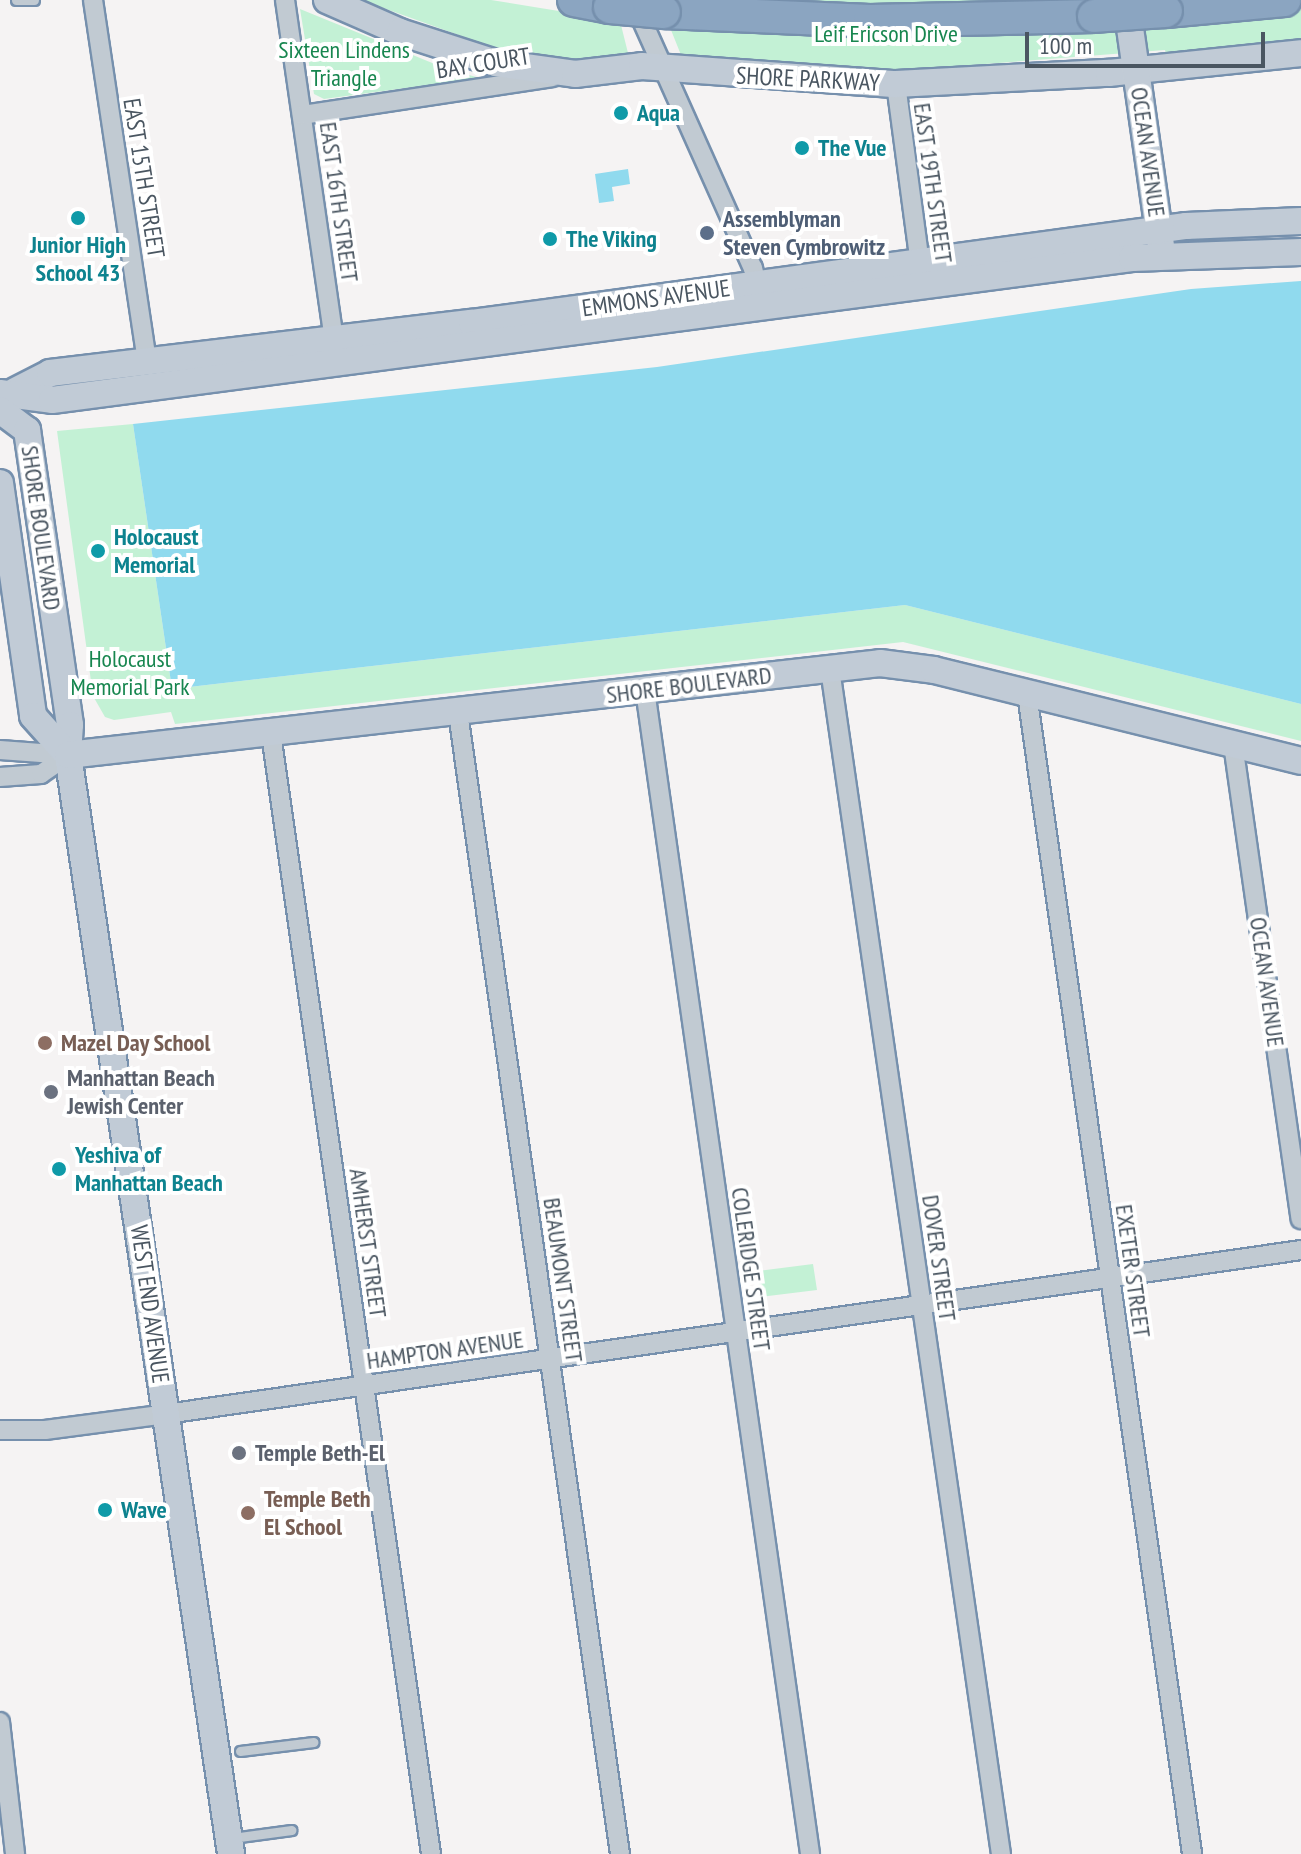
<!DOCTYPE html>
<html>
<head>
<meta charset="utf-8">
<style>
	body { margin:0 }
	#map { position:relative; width:1301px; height:1854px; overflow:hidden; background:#f5f3f3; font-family:"PT Sans Narrow",sans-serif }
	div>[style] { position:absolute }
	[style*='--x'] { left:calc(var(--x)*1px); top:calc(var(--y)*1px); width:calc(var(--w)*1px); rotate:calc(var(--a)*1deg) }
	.green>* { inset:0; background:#c3f1d5 }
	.water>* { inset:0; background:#90daee }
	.roads { filter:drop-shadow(2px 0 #7690ad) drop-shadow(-2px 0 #7690ad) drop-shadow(0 2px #7690ad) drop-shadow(0 -2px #7690ad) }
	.service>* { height:9px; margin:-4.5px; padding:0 4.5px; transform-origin:4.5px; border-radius:4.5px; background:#c1cad2 }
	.minor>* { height:18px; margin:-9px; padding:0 9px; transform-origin:9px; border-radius:9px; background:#c1cad2 }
	.secondary>* { height:26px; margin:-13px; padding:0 13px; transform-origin:13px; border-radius:13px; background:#c1cbd6 }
	.motorway>* { height:32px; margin:-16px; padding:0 16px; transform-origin:16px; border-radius:16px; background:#8ba5c1 }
	.bridges { filter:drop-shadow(2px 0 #7690ad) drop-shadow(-2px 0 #7690ad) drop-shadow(0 2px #7690ad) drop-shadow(0 -2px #7690ad) }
	.motorway-bridge>* { height:32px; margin:-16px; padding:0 16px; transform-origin:16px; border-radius:16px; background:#8ba5c1 }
	.dots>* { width:22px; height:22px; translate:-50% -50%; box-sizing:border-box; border:4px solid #fff; border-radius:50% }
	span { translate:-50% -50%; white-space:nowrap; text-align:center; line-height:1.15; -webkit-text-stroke:8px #fff; paint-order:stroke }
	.park-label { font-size:24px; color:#17864f }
	.street-label { font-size:24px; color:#4a5661 }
	.culture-label { font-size:24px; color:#0d838f; font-weight:700 }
	.left { translate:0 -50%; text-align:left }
	.service-label { font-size:24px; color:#4e5e75; font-weight:700 }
	.education-label { font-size:24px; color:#785e54; font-weight:700 }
	.worship-label { font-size:24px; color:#5b616d; font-weight:700 }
	.scale { position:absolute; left:1025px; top:32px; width:240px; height:36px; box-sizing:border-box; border:4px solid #4a5661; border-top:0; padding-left:10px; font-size:24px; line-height:28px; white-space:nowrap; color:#4a5661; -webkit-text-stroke:6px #fff; paint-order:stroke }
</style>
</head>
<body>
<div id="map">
	<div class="green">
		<i style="clip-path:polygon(361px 0,491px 0,620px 21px,629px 57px,570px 62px,514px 55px)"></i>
		<i style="clip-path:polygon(659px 0,1301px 0,1301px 46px,1167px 59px,1165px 50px,894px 71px,683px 60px)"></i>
		<i style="clip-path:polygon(300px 9px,447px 69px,480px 78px,324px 99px,314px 94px)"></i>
		<i style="clip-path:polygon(133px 424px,172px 689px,905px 605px,1301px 704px,1301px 741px,903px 642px,175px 724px,171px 712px,114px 720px,105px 717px,93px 696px,57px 431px)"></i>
		<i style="clip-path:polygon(813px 1264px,817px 1290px,760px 1297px,757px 1271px)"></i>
	</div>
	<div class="water">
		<i style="clip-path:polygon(628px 169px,630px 184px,612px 187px,614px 201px,599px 203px,595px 174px)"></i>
		<i style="clip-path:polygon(1301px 281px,1301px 704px,905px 605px,172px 689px,133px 424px,657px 367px,1191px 289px)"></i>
	</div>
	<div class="roads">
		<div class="service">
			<i style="--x:16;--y:0;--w:18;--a:0"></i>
			<i style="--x:240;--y:1751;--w:74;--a:-7"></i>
			<i style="--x:232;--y:1838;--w:60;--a:-7.7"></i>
		</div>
		<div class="minor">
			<i style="--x:93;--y:0;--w:366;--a:81.5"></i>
			<i style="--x:285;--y:0;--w:352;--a:81.8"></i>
			<i style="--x:636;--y:7;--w:286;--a:65.9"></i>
			<i style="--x:753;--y:268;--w:28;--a:77"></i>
			<i style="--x:896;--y:84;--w:190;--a:82.4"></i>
			<i style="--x:302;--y:115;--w:253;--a:-8.6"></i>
			<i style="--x:830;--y:669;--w:1197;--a:81.79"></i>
			<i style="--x:645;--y:690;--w:1176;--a:81.93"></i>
			<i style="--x:1027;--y:694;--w:1172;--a:81.9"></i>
			<i style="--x:458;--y:713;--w:1152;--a:81.92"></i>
			<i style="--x:271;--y:734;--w:1131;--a:81.87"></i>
			<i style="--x:1233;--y:744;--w:480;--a:81.9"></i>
			<i style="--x:0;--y:750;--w:68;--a:4.2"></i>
			<i style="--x:0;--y:777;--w:41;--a:-4.2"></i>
			<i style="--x:41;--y:774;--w:33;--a:-35"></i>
			<i style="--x:0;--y:1430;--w:45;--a:0"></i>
			<i style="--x:45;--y:1430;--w:122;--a:-7.5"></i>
			<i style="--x:166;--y:1414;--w:1147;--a:-8.22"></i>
			<i style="--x:0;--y:1722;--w:133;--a:83.5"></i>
		</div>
		<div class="secondary">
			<i style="--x:327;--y:0;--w:80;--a:23.7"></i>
			<i style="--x:400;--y:32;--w:101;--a:17.9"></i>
			<i style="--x:496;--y:63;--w:80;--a:7.9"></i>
			<i style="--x:575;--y:74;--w:67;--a:-6.8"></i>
			<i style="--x:642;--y:66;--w:255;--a:4.1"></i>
			<i style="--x:896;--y:84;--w:213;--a:-3"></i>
			<i style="--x:1109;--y:73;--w:193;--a:-5.9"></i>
			<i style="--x:1126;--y:0;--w:247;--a:81.9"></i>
			<i style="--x:15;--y:391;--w:39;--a:-27"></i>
			<i style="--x:50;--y:373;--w:425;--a:-6.8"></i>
			<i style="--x:472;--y:323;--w:721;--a:-7.74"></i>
			<i style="--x:1186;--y:226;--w:115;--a:-2.5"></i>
			<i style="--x:0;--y:393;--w:52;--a:7.7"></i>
			<i style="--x:52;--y:400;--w:1089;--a:-7.49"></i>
			<i style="--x:1132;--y:258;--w:169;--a:-2"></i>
			<i style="--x:0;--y:410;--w:34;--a:37"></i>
			<i style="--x:27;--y:430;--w:298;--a:81.7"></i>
			<i style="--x:70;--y:725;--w:30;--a:94"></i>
			<i style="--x:68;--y:755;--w:1111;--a:81.56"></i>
			<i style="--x:0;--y:483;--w:235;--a:81.9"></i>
			<i style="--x:33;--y:716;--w:52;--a:48.1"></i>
			<i style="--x:68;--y:755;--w:817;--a:-6.46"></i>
			<i style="--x:880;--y:663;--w:54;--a:7.4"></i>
			<i style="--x:934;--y:670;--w:378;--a:13.9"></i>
		</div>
		<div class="motorway">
			<i style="--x:574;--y:0;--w:37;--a:11"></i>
			<i style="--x:1166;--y:11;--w:119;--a:-5.3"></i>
			<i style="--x:664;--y:12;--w:206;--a:2.5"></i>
			<i style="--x:870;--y:21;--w:224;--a:-1.3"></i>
		</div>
	</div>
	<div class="bridges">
		<div class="motorway-bridge">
			<i style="--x:610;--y:7;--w:54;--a:5.3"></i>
			<i style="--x:1094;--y:16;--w:72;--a:-4"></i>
		</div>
	</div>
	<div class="dots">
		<i style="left:621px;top:113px;background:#0f9aa8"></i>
		<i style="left:802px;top:148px;background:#0f9aa8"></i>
		<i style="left:78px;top:218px;background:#0f9aa8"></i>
		<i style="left:707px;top:233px;background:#5c6f8a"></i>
		<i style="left:550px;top:239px;background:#0f9aa8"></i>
		<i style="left:98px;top:551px;background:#0f9aa8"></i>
		<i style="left:45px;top:1043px;background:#8d6e63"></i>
		<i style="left:51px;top:1092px;background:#6b7280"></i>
		<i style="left:59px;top:1169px;background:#0f9aa8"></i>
		<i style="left:239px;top:1453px;background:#6b7280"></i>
		<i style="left:105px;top:1510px;background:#0f9aa8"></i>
		<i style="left:248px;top:1513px;background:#8d6e63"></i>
	</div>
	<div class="park-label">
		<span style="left:886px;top:34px">Leif Ericson Drive</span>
		<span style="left:344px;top:64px">Sixteen Lindens<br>Triangle</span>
		<span style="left:130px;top:673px">Holocaust<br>Memorial Park</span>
	</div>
	<div class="street-label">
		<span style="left:483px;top:63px;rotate:-9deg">BAY COURT</span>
		<span style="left:808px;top:79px;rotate:3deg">SHORE PARKWAY</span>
		<span style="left:1148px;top:152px;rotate:82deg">OCEAN AVENUE</span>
		<span style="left:144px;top:178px;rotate:81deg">EAST 15TH STREET</span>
		<span style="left:933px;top:183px;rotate:82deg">EAST 19TH STREET</span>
		<span style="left:339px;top:202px;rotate:82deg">EAST 16TH STREET</span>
		<span style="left:656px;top:298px;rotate:-8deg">EMMONS AVENUE</span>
		<span style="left:41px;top:528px;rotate:82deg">SHORE BOULEVARD</span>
		<span style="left:689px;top:685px;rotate:-7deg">SHORE BOULEVARD</span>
		<span style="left:1267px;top:982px;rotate:82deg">OCEAN AVENUE</span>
		<span style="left:368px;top:1243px;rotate:82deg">AMHERST STREET</span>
		<span style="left:939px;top:1258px;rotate:82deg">DOVER STREET</span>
		<span style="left:751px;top:1269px;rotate:82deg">COLERIDGE STREET</span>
		<span style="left:1133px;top:1271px;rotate:82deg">EXETER STREET</span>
		<span style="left:563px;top:1280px;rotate:82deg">BEAUMONT STREET</span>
		<span style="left:150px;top:1304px;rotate:82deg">WEST END AVENUE</span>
		<span style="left:445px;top:1350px;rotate:-8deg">HAMPTON AVENUE</span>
	</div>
	<div class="culture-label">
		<span class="left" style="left:637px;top:113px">Aqua</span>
		<span class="left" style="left:818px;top:148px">The Vue</span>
		<span class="left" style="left:566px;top:239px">The Viking</span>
		<span style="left:78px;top:259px">Junior High<br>School 43</span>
		<span class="left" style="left:114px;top:551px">Holocaust<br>Memorial</span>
		<span class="left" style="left:75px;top:1169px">Yeshiva of<br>Manhattan Beach</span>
		<span class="left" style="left:121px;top:1510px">Wave</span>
	</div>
	<div class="service-label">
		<span class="left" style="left:723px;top:233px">Assemblyman<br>Steven Cymbrowitz</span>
	</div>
	<div class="education-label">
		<span class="left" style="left:61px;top:1043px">Mazel Day School</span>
		<span class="left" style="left:264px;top:1513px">Temple Beth<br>El School</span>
	</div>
	<div class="worship-label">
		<span class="left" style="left:67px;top:1092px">Manhattan Beach<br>Jewish Center</span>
		<span class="left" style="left:255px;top:1453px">Temple Beth-El</span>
	</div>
	<div class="scale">100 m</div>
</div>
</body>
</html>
